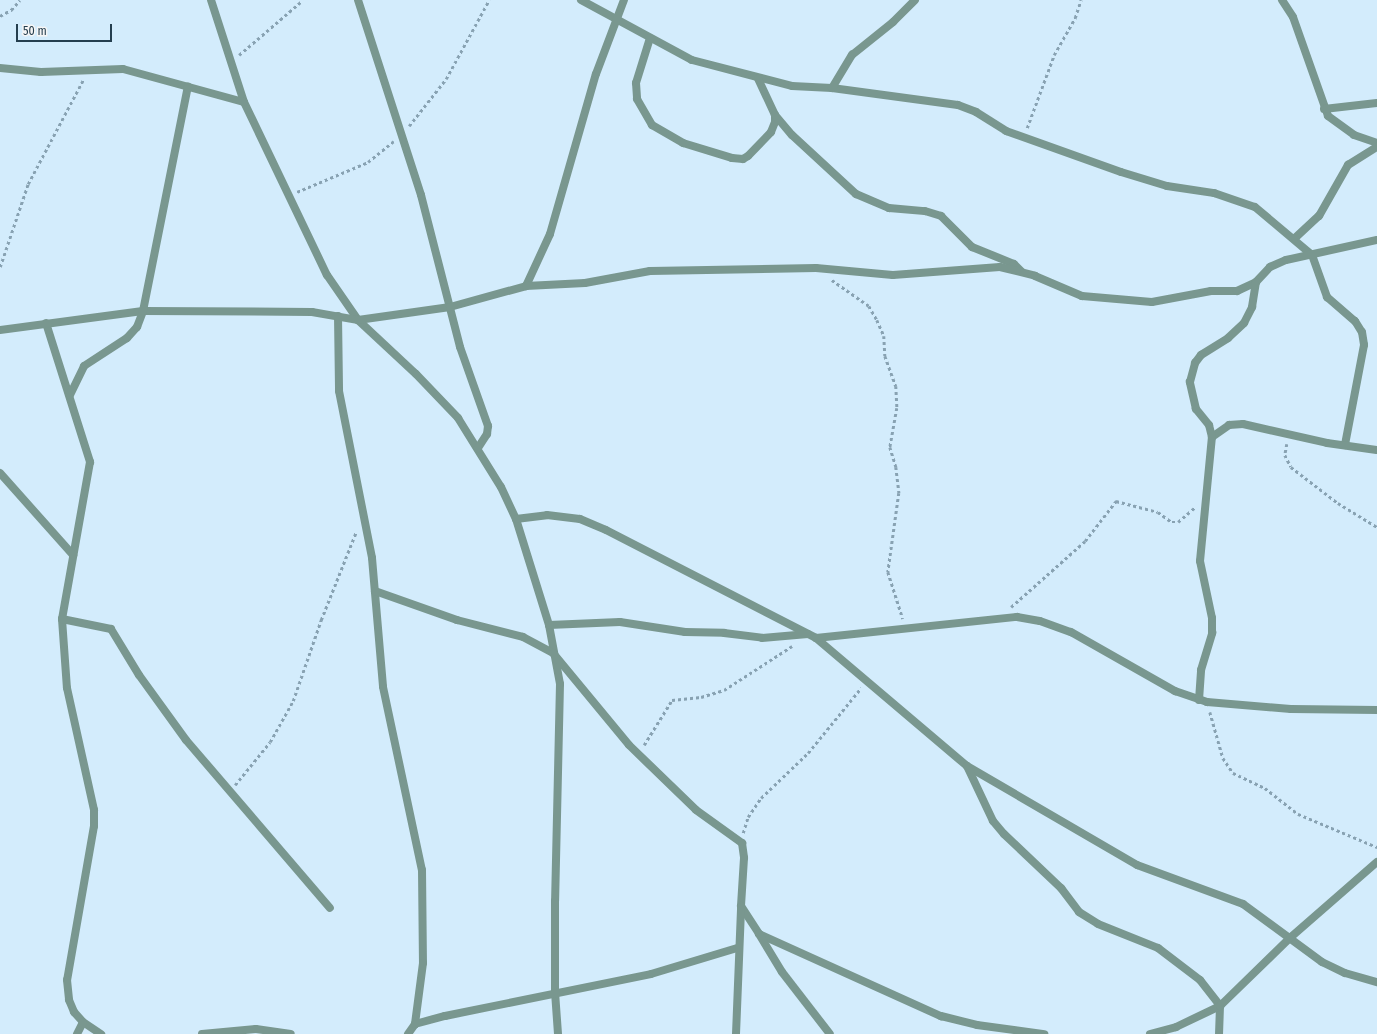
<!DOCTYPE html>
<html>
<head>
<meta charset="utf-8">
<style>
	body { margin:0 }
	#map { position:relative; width:1377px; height:1034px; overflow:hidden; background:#d3ecfc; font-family:"Fira Sans Condensed",sans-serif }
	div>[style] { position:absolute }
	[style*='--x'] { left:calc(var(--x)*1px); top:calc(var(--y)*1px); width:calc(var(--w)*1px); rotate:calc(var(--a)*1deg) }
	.path>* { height:2.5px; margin-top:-1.25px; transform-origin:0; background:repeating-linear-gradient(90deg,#88a2b2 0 3px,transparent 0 6px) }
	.street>* { height:8px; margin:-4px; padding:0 4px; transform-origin:4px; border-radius:4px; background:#79978f }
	span { translate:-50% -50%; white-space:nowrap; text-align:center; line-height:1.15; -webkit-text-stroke:3.5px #f5f5f5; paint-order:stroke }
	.scale { position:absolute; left:16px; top:24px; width:96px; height:18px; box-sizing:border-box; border:2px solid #243e4e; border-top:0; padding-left:5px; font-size:12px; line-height:14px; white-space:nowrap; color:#243e4e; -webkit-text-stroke:3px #f5f5f5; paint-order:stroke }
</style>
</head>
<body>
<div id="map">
	<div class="path">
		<i style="--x:0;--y:16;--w:13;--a:-29"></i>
		<i style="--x:11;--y:10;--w:13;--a:-48"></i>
		<i style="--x:239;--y:55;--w:84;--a:-40.7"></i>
		<i style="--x:409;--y:126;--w:60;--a:-51.8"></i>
		<i style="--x:446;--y:79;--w:90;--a:-61.4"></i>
		<i style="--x:1027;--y:128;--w:78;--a:-69.7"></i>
		<i style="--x:1054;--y:55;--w:43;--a:-60.4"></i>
		<i style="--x:1075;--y:18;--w:19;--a:-72"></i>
		<i style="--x:297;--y:192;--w:77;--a:-22.9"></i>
		<i style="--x:368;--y:162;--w:33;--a:-39"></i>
		<i style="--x:0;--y:267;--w:88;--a:-71.4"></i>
		<i style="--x:28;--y:184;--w:118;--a:-62.1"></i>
		<i style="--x:832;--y:280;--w:45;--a:35.1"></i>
		<i style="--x:869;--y:306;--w:16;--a:60"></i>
		<i style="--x:877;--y:320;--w:17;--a:66"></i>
		<i style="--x:884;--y:336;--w:20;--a:87"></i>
		<i style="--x:885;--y:356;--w:32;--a:70"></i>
		<i style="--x:896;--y:386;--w:22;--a:87"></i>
		<i style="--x:897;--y:408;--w:40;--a:100"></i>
		<i style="--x:890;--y:447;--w:21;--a:73"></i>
		<i style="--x:896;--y:467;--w:26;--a:83"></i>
		<i style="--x:899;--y:493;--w:80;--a:97.9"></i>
		<i style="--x:888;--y:572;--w:49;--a:72.3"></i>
		<i style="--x:1287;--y:444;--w:11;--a:100"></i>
		<i style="--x:1285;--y:455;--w:13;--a:63"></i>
		<i style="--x:1291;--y:467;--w:59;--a:37.5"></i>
		<i style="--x:1338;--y:503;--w:46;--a:31.6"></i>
		<i style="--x:1011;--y:607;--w:99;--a:-41.7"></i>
		<i style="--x:1085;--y:541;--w:51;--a:-52.2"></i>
		<i style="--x:1116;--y:501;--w:43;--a:14.7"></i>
		<i style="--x:1158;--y:512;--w:17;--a:36"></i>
		<i style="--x:1172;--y:522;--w:6;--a:0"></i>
		<i style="--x:1178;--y:522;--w:23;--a:-41"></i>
		<i style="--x:1210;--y:712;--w:48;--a:74.2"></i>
		<i style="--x:1223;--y:758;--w:18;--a:56"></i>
		<i style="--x:1233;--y:773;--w:35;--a:25"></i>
		<i style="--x:1265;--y:788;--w:42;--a:38.2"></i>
		<i style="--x:1298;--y:814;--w:86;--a:22.7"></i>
		<i style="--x:644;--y:745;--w:53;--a:-58.1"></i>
		<i style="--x:672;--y:700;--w:29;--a:-6"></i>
		<i style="--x:701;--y:697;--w:24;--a:-17"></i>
		<i style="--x:724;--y:690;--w:81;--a:-32.9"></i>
		<i style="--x:235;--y:785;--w:55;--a:-50.9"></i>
		<i style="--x:270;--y:742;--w:47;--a:-60.7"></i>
		<i style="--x:293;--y:701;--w:86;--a:-70.9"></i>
		<i style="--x:321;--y:620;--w:95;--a:-68.3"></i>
		<i style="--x:743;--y:833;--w:17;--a:-73"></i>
		<i style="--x:748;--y:817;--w:23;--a:-56"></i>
		<i style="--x:761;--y:798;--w:65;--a:-43.8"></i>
		<i style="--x:808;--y:753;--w:84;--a:-50.8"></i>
	</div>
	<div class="street">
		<i style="--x:211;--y:0;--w:107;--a:72.1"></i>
		<i style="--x:244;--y:102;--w:192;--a:64.4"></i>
		<i style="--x:327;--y:275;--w:55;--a:55.4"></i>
		<i style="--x:358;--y:320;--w:79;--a:43"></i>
		<i style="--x:416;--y:374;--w:61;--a:46.3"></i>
		<i style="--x:458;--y:418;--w:81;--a:58.1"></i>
		<i style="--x:501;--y:487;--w:35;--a:65"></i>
		<i style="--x:516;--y:519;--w:111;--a:72.7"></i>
		<i style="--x:549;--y:625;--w:60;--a:79.4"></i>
		<i style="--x:560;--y:684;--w:217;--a:91.3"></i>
		<i style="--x:555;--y:901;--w:91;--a:90"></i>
		<i style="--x:555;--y:992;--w:42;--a:85.9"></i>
		<i style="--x:358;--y:0;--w:205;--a:72.1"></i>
		<i style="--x:421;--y:195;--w:157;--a:75.6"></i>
		<i style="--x:460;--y:347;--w:84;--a:70.5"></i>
		<i style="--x:488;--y:426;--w:8;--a:97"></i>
		<i style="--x:487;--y:434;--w:17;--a:123"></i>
		<i style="--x:581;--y:0;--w:126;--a:28.4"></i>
		<i style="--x:692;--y:60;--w:103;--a:14.6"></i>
		<i style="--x:792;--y:86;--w:40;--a:2.9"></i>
		<i style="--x:832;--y:88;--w:127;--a:7.7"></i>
		<i style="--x:958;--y:105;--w:19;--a:21"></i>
		<i style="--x:976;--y:112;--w:36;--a:32"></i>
		<i style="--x:1006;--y:131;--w:122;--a:19.6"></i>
		<i style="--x:1121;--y:172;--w:48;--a:16.9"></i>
		<i style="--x:1167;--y:186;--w:48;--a:8.5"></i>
		<i style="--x:1214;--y:193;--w:43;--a:18.9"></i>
		<i style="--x:1255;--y:207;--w:75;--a:40.1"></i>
		<i style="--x:1312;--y:255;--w:45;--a:70.3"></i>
		<i style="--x:1327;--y:297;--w:37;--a:41"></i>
		<i style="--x:1355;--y:321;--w:13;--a:58"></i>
		<i style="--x:1362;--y:332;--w:13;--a:81"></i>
		<i style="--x:1364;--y:345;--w:102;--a:100.8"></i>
		<i style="--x:1282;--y:0;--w:20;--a:57"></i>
		<i style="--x:1293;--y:17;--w:105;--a:70.5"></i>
		<i style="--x:1328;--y:116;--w:32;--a:36"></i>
		<i style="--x:1354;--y:135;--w:24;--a:19"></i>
		<i style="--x:650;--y:38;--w:47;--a:107.3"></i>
		<i style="--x:636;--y:83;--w:16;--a:86"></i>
		<i style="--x:637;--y:99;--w:30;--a:60"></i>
		<i style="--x:652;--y:125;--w:36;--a:30"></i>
		<i style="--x:683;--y:143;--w:51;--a:17"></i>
		<i style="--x:732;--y:158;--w:11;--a:5"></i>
		<i style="--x:743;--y:159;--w:6;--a:-31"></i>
		<i style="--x:748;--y:156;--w:33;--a:-46"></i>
		<i style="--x:771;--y:132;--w:11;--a:-68"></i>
		<i style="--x:775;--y:122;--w:7;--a:-90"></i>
		<i style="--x:775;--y:115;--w:40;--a:-115"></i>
		<i style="--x:0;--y:68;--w:41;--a:5.6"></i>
		<i style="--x:41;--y:72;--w:82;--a:-2.1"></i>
		<i style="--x:123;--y:69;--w:125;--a:15.3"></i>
		<i style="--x:832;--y:88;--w:39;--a:-59"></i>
		<i style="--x:852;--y:55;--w:53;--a:-38.8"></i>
		<i style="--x:893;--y:22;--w:31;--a:-45"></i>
		<i style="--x:1324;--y:109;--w:53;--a:-6.5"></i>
		<i style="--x:775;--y:115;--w:26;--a:50"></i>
		<i style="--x:792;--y:135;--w:87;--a:42.7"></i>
		<i style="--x:856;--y:194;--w:36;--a:23"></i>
		<i style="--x:889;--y:208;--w:36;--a:5"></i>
		<i style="--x:925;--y:211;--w:17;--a:17"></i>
		<i style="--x:941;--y:216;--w:44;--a:45"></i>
		<i style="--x:972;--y:247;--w:45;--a:22"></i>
		<i style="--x:1014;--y:264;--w:11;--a:45"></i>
		<i style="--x:1295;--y:238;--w:33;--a:-43"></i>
		<i style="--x:1319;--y:216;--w:59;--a:-60.4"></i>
		<i style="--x:1348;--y:165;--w:34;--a:-32"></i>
		<i style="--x:526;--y:286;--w:57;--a:-65.2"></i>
		<i style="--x:550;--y:234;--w:166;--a:-74"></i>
		<i style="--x:596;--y:74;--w:79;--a:-69.3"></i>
		<i style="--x:338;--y:316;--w:75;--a:89.2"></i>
		<i style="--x:339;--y:391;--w:170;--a:78.8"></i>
		<i style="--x:372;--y:558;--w:129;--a:85.1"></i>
		<i style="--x:383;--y:687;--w:187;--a:78"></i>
		<i style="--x:422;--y:870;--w:93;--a:89.4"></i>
		<i style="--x:423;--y:963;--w:62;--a:97.5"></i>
		<i style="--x:46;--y:323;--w:146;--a:72.4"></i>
		<i style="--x:90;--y:462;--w:159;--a:100.1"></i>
		<i style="--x:62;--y:619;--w:69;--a:85.9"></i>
		<i style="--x:67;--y:688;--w:125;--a:77.5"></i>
		<i style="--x:94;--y:810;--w:16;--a:90"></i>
		<i style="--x:94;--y:826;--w:156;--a:99.9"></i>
		<i style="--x:67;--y:980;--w:20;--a:84"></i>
		<i style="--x:69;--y:1000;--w:13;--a:67"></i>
		<i style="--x:74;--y:1012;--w:13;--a:48"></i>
		<i style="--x:83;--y:1022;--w:22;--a:34"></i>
		<i style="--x:0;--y:330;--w:144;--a:-7.6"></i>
		<i style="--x:143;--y:311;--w:169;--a:0.3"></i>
		<i style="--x:312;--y:312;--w:47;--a:9.9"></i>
		<i style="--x:358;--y:320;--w:93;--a:-8"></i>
		<i style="--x:450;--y:307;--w:79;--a:-15.4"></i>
		<i style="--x:526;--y:286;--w:59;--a:-2.9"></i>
		<i style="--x:585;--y:283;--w:66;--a:-10.5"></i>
		<i style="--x:650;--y:271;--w:166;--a:-1"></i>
		<i style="--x:816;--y:268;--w:77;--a:5.2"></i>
		<i style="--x:893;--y:275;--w:107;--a:-4.3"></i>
		<i style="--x:1000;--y:267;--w:36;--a:14"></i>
		<i style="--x:1035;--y:276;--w:51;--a:23.1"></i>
		<i style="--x:1082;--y:296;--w:70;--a:4.9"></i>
		<i style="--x:1152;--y:302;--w:60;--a:-10.6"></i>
		<i style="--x:1211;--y:291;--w:26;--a:0"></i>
		<i style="--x:1237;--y:291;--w:21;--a:-25"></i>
		<i style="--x:1256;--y:282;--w:21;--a:-47"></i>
		<i style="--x:1270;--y:267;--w:17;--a:-24"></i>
		<i style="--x:1286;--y:260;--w:93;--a:-12.4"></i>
		<i style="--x:70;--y:395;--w:32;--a:-64"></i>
		<i style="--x:84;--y:366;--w:51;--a:-33.1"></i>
		<i style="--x:127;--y:338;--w:15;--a:-48"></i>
		<i style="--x:137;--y:327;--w:17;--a:-69"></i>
		<i style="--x:143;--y:311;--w:229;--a:-78.7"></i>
		<i style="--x:1212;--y:437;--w:21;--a:-35"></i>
		<i style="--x:1229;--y:425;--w:14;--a:-4"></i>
		<i style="--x:1243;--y:424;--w:86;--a:12.7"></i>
		<i style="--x:1327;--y:443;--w:50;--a:8"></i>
		<i style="--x:0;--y:473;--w:110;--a:48.3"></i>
		<i style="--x:516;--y:519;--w:31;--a:-7"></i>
		<i style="--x:547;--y:515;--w:33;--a:7"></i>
		<i style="--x:580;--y:519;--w:28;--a:23"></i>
		<i style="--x:606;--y:530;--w:236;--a:27.2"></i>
		<i style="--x:816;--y:638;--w:198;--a:40.3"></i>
		<i style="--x:967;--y:766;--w:197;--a:30.2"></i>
		<i style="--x:1137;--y:865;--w:113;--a:20.2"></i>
		<i style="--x:1243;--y:904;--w:98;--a:36.3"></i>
		<i style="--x:1322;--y:962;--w:25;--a:26"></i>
		<i style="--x:1345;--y:973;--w:33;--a:16"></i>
		<i style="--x:375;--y:591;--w:87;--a:19.5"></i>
		<i style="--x:457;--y:620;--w:68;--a:14.4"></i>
		<i style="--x:523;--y:637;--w:34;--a:28"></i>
		<i style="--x:553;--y:653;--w:119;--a:50.4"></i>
		<i style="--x:629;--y:745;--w:93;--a:44.1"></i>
		<i style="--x:696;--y:810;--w:57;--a:35.7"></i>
		<i style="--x:742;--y:843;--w:15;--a:82"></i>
		<i style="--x:744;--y:858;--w:48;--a:93.6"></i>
		<i style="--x:741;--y:906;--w:33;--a:57"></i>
		<i style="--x:759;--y:934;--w:200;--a:24.3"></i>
		<i style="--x:941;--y:1016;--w:37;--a:14"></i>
		<i style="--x:977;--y:1025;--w:68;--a:7.7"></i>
		<i style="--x:62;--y:619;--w:50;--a:11.5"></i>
		<i style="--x:111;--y:629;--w:54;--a:58.7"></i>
		<i style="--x:139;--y:675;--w:80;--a:54.1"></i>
		<i style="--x:186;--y:740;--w:221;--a:49.4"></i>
		<i style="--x:549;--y:625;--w:71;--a:-2.4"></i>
		<i style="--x:620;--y:622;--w:66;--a:8.7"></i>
		<i style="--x:685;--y:632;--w:39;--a:1"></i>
		<i style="--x:724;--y:633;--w:38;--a:7"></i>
		<i style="--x:762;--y:638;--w:46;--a:-5"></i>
		<i style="--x:816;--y:638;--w:202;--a:-6"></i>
		<i style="--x:1017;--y:617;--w:23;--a:10"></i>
		<i style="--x:1040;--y:621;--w:33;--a:20"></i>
		<i style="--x:1071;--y:632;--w:120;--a:29.6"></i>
		<i style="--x:1175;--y:691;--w:34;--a:19"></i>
		<i style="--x:1207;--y:702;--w:84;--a:4.8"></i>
		<i style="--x:1291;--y:709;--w:86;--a:0.7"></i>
		<i style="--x:1199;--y:700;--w:30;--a:-86"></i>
		<i style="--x:1201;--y:670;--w:39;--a:-73"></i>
		<i style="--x:1212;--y:633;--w:15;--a:-90"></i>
		<i style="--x:1212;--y:618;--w:58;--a:-101.9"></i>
		<i style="--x:1200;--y:561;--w:125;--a:-84.5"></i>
		<i style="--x:1212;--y:437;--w:12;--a:-104"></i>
		<i style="--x:1209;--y:425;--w:21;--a:-129"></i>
		<i style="--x:1196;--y:409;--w:28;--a:-103"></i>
		<i style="--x:1190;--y:382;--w:20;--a:-75"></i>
		<i style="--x:1195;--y:363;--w:10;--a:-53"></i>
		<i style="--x:1201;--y:355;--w:32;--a:-32"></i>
		<i style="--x:1228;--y:338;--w:22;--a:-43"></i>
		<i style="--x:1244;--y:323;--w:18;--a:-63"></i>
		<i style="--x:1252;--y:307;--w:25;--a:-81"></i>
		<i style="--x:967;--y:766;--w:61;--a:64.7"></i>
		<i style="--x:993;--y:821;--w:17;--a:50"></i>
		<i style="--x:1004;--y:834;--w:79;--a:43.5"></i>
		<i style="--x:1061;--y:888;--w:30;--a:53"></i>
		<i style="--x:1079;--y:912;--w:22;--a:32"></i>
		<i style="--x:1098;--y:924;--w:65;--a:21.8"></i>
		<i style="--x:1158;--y:948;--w:53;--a:37.3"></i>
		<i style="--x:1200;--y:980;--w:33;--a:52"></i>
		<i style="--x:1220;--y:1006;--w:28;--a:92"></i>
		<i style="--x:759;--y:934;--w:44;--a:58.8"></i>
		<i style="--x:782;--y:972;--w:78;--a:52.3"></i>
		<i style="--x:77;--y:1034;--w:13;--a:-63"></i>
		<i style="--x:202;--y:1034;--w:54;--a:-5.3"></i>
		<i style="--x:256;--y:1029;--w:35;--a:8"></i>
		<i style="--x:408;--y:1034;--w:12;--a:-55"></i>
		<i style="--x:415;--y:1024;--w:31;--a:-15"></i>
		<i style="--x:445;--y:1016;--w:210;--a:-11.5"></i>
		<i style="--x:651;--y:974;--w:90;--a:-16.8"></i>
		<i style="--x:736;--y:1034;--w:127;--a:-87.7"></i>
		<i style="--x:1150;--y:1034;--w:27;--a:-15"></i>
		<i style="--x:1176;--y:1027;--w:49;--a:-25.5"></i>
		<i style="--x:1220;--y:1006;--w:99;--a:-44.2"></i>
		<i style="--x:1291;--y:937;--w:114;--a:-41.1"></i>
	</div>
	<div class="scale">50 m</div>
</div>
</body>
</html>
